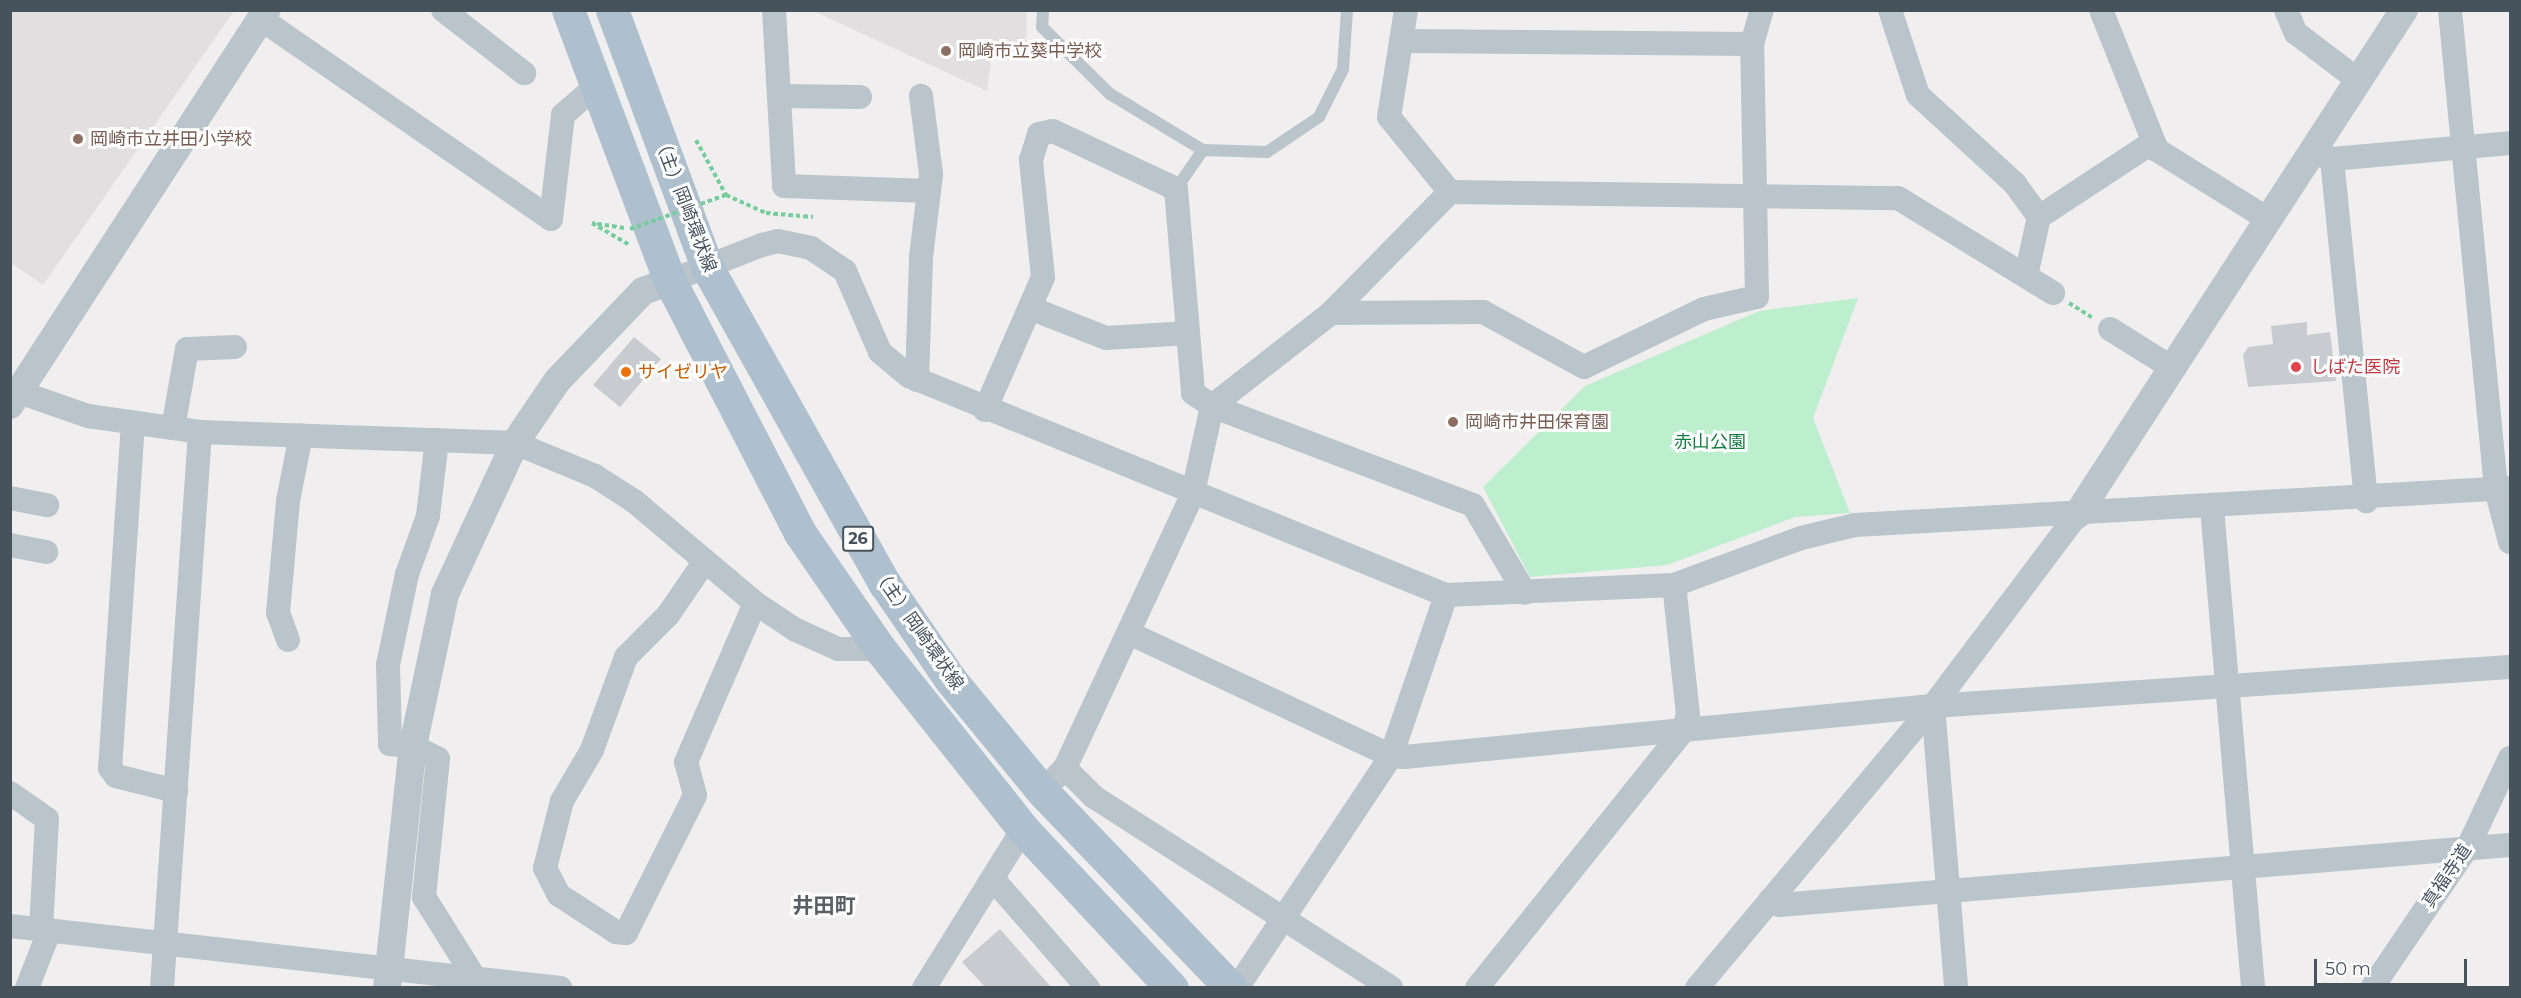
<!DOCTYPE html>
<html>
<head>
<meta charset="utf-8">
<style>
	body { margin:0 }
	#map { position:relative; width:2521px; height:998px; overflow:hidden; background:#f1eeef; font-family:Montserrat,"Noto Sans JP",sans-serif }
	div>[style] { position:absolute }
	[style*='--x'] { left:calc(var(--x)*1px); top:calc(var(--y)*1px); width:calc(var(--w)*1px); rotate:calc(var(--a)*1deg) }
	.education>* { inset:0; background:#e2dfe1 }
	.green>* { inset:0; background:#bdeecd }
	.building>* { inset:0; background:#c8ccd1 }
	.path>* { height:4px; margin-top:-2px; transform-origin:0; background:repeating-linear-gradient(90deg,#76cc9c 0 4.5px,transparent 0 7.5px) }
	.service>* { height:12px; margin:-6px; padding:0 6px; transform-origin:6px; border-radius:6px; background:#bac4cb }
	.minor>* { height:24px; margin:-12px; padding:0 12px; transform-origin:12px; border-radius:12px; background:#bac4cb }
	.tertiary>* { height:28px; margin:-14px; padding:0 14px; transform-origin:14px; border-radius:14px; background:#bac4cb }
	.primary>* { height:33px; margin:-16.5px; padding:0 16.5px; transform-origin:16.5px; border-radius:16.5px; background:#aec0cd }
	.path-bridge>* { height:4px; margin-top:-2px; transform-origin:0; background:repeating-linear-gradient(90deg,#76cc9c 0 4.5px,transparent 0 7.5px) }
	.dots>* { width:16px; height:16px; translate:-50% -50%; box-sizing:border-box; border:3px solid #fff; border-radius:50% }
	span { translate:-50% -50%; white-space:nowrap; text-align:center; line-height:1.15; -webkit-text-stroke:6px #fff; paint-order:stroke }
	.shield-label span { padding:2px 4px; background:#fff; border:2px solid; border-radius:4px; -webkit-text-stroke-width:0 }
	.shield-label { font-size:16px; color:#47535c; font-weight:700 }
	.education-label { font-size:18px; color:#785e54 }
	.left { translate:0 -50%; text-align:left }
	.street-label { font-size:18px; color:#47535c }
	.health-label { font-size:18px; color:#be3a42 }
	.food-label { font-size:18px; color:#c56008 }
	.park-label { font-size:18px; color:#187c44 }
	.quarter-label { font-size:21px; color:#5b5f63; font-weight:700 }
	.frame { position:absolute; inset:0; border:12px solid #47535c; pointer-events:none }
	.scale { position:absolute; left:2314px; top:959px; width:153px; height:27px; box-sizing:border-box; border:3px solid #47535c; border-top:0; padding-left:8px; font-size:18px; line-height:21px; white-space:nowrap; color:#47535c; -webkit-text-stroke:4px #fff; paint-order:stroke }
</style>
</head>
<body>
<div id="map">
	<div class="education">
		<i style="clip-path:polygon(11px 10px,234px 11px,43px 285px,11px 263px)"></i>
		<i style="clip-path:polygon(813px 11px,1027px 11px,1026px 51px,992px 51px,987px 91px)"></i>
	</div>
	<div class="green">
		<i style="clip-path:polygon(1858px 298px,1813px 418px,1850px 513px,1795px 517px,1667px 565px,1530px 577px,1483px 487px,1585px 386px,1759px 311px)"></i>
	</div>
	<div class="building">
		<i style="clip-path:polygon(2307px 322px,2307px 335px,2330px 332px,2336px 381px,2248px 387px,2243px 355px,2248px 347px,2273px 344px,2271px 326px)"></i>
		<i style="clip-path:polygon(634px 337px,661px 359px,620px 407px,593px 385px)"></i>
		<i style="clip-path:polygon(1000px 929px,1051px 987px,985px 987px,962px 962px)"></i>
	</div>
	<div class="path">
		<i style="--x:696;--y:140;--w:63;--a:61.4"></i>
		<i style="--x:726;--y:195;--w:44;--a:24.2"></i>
		<i style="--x:766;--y:213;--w:47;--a:4.9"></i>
		<i style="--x:624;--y:228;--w:32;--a:-171"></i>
		<i style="--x:592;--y:223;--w:42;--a:30.3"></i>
		<i style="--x:2069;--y:303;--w:28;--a:32"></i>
	</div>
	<div class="service">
		<i style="--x:1043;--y:10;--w:17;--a:93"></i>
		<i style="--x:1042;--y:27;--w:95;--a:44.6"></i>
		<i style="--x:1110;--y:94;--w:109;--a:31.1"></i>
		<i style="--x:1203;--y:150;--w:64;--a:1.8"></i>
		<i style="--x:1267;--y:152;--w:63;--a:-33.9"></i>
		<i style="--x:1319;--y:117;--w:54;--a:-63.4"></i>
		<i style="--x:1343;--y:69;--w:59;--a:-86.1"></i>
		<i style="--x:1176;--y:189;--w:47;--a:-55.3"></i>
	</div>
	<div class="minor">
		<i style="--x:443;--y:10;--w:103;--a:37.9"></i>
		<i style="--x:774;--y:10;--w:176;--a:86.7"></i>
		<i style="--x:784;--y:186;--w:145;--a:2"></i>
		<i style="--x:1406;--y:10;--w:108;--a:99"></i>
		<i style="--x:1389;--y:117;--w:97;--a:50.9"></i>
		<i style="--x:1890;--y:10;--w:89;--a:71.8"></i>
		<i style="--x:1918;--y:95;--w:132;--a:42.5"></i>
		<i style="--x:2015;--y:184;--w:41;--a:54"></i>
		<i style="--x:2101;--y:10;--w:151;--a:68.2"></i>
		<i style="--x:2157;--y:150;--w:131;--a:31.9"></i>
		<i style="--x:2286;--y:10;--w:25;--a:67"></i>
		<i style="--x:2296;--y:33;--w:78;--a:37.2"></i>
		<i style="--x:2450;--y:10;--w:481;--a:84.5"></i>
		<i style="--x:2496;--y:489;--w:55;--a:75.2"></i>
		<i style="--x:261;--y:19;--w:352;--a:34.6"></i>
		<i style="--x:551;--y:219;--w:105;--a:-83.4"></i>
		<i style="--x:563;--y:115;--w:44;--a:-41.3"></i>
		<i style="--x:1402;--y:41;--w:350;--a:0.5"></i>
		<i style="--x:779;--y:96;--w:81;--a:0.7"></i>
		<i style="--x:2317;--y:154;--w:16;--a:18"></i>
		<i style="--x:2332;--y:159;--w:179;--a:-5.1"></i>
		<i style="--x:2332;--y:159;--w:344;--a:84.3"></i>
		<i style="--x:2026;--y:276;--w:60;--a:-77.6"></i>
		<i style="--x:2039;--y:217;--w:136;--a:-33.3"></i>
		<i style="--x:670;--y:281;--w:99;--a:-21.4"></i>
		<i style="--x:762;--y:245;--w:16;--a:-14"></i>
		<i style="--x:778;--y:241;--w:34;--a:12"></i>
		<i style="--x:811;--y:248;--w:41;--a:34.1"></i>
		<i style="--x:845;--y:271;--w:88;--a:66.6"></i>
		<i style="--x:880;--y:352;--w:38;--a:40"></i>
		<i style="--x:909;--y:376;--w:580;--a:22.19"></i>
		<i style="--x:1446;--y:595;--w:228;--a:-2.5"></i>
		<i style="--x:1674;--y:585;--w:135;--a:-20.3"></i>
		<i style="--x:1801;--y:538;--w:56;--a:-13.5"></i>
		<i style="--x:1855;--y:525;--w:656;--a:-3.23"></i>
		<i style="--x:1030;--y:308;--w:82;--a:21.5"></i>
		<i style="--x:1106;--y:338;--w:82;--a:-3.5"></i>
		<i style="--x:1331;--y:313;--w:152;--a:-0.4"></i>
		<i style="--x:1483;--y:312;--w:115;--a:28.6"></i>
		<i style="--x:1584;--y:367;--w:133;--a:-25.8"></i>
		<i style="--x:1704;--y:309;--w:54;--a:-12.8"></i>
		<i style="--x:1757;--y:297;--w:253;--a:-91.1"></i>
		<i style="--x:1752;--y:44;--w:35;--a:-74"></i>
		<i style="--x:2110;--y:329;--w:70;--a:32.1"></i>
		<i style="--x:917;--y:380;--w:123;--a:-88.1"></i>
		<i style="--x:921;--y:257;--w:84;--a:-83.1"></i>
		<i style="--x:931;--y:174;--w:79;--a:-97.3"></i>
		<i style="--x:10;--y:389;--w:83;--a:19.1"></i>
		<i style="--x:88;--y:416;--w:113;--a:8.1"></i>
		<i style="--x:200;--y:432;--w:315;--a:2"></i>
		<i style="--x:515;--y:443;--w:87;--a:22.4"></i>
		<i style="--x:595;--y:476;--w:46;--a:32.7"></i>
		<i style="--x:634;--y:501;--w:158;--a:40.1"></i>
		<i style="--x:755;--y:603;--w:49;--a:33.4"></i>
		<i style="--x:796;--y:630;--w:46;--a:24.3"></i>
		<i style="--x:838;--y:649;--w:42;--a:0"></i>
		<i style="--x:985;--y:410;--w:145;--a:-66.4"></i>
		<i style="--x:1043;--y:277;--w:118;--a:-95.9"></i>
		<i style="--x:1031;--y:160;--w:27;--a:-73"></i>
		<i style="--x:1039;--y:134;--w:14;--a:-12"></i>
		<i style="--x:1053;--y:131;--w:136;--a:25.2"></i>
		<i style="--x:1176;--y:189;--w:205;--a:85.2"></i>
		<i style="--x:1193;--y:393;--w:23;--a:34"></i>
		<i style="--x:1212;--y:406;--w:279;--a:20.8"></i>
		<i style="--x:1473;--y:505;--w:102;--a:59.4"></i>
		<i style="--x:133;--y:423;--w:346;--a:93.8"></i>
		<i style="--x:110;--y:768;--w:10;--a:53"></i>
		<i style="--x:116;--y:776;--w:62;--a:14"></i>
		<i style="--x:173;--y:428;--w:80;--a:-80"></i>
		<i style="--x:187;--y:349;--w:48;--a:-2.4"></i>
		<i style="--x:437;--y:440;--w:77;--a:96.8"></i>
		<i style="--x:428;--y:516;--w:62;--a:109.9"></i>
		<i style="--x:407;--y:574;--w:93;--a:101.8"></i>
		<i style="--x:388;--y:665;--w:79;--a:88.5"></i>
		<i style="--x:390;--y:744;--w:23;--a:5"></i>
		<i style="--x:413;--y:746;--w:28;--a:27"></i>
		<i style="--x:438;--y:759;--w:139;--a:95.8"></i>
		<i style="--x:424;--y:897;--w:92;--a:57.9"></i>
		<i style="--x:10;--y:498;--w:38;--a:11"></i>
		<i style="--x:2212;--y:508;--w:482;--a:85.1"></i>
		<i style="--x:10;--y:545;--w:37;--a:11"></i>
		<i style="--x:705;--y:561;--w:65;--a:124.4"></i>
		<i style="--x:668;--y:615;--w:59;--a:135"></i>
		<i style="--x:626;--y:657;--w:99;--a:110.1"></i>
		<i style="--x:592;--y:750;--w:59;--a:120.5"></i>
		<i style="--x:562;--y:801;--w:69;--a:104.2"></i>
		<i style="--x:545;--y:868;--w:30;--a:63"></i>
		<i style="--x:559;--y:895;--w:68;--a:33"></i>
		<i style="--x:616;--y:932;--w:10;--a:6"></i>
		<i style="--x:626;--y:933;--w:154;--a:-63.4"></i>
		<i style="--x:695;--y:795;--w:34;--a:-105"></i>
		<i style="--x:686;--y:762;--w:173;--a:-66.5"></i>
		<i style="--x:1131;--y:634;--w:287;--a:25.1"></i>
		<i style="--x:1391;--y:756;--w:13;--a:4"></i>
		<i style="--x:1404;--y:757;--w:531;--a:-5.51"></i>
		<i style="--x:1933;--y:706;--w:578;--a:-3.87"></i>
		<i style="--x:288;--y:640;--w:29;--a:-110"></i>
		<i style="--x:278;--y:613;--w:112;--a:-84.9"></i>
		<i style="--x:288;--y:501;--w:67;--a:-78.9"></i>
		<i style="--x:1933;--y:706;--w:283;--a:85.3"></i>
		<i style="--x:1065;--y:768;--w:41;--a:45"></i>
		<i style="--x:1094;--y:797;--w:353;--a:32.7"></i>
		<i style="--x:1042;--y:791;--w:33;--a:-45"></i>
		<i style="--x:1065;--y:768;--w:303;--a:-65"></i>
		<i style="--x:1193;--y:493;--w:89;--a:-77.7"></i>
		<i style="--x:1212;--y:406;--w:151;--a:-38"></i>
		<i style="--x:1331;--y:313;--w:170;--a:-45.5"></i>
		<i style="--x:1450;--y:192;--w:448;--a:0.8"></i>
		<i style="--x:1898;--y:198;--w:182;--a:31.5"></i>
		<i style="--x:10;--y:793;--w:45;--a:35.1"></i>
		<i style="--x:47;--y:819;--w:112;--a:93.1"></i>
		<i style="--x:993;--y:879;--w:145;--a:48.9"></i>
		<i style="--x:1770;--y:900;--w:10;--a:29"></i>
		<i style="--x:1779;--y:905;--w:733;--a:-4.69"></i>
		<i style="--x:10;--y:926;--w:554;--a:6.42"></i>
		<i style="--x:27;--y:988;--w:60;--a:-68.6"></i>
		<i style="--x:162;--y:988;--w:557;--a:-86.09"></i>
		<i style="--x:924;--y:988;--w:187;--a:-58.1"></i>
		<i style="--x:1237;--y:988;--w:278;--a:-56.4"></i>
		<i style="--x:1391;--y:756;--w:170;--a:-71.1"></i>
		<i style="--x:1477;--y:988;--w:329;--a:-51.3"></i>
		<i style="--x:1683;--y:731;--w:17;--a:-73"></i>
		<i style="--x:1688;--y:715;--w:131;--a:-96.1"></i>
		<i style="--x:1697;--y:988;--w:368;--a:-50.1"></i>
		<i style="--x:1933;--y:706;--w:239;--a:-53"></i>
		<i style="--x:2372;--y:988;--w:173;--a:-55.9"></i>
		<i style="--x:2469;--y:845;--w:96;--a:-64.8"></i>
	</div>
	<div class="tertiary">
		<i style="--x:10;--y:405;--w:471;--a:-57"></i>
		<i style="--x:2077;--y:515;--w:602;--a:-57.08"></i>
		<i style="--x:387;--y:988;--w:243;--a:-83.9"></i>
		<i style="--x:413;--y:746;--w:155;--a:-78.1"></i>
		<i style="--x:445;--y:594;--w:166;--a:-65.1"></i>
		<i style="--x:515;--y:443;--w:75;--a:-55.9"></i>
		<i style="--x:557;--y:381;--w:124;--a:-46.3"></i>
		<i style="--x:643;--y:291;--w:29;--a:-20"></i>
	</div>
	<div class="primary">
		<i style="--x:568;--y:10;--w:290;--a:69.4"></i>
		<i style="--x:670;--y:281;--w:284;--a:62.7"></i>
		<i style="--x:800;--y:533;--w:141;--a:55.4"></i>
		<i style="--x:880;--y:649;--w:230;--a:51.5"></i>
		<i style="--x:1023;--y:829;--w:218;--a:46.9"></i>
		<i style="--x:612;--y:10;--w:276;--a:69.7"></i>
		<i style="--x:708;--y:269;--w:361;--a:60.7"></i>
		<i style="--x:885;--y:584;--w:115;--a:55.6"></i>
		<i style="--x:950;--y:679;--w:145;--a:50.6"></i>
		<i style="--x:1042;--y:791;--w:273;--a:46.2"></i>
	</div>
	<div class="path-bridge">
		<i style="--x:630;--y:229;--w:102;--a:-19.5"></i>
	</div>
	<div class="dots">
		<i style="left:946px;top:51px;background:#8d6e63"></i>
		<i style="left:78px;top:139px;background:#8d6e63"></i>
		<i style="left:2296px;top:367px;background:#e0444e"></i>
		<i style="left:626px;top:372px;background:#e8710a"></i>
		<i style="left:1453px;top:422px;background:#8d6e63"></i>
	</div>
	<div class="shield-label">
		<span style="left:858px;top:539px">26</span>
	</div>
	<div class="education-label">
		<span class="left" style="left:958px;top:51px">岡崎市立葵中学校</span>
		<span class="left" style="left:90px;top:139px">岡崎市立井田小学校</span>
		<span class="left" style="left:1465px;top:422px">岡崎市井田保育園</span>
	</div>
	<div class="street-label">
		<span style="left:685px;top:204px;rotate:69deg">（主）岡崎環状線</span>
		<span style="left:918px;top:629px;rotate:55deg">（主）岡崎環状線</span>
		<span style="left:2447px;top:876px;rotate:-56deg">真福寺道</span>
	</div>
	<div class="health-label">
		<span class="left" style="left:2310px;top:367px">しばた医院</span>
	</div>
	<div class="food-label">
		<span class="left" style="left:638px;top:372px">サイゼリヤ</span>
	</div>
	<div class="park-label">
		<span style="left:1710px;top:442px">赤山公園</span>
	</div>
	<div class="quarter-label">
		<span style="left:824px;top:906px">井田町</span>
	</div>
	<div class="frame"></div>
	<div class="scale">50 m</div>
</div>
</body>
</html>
